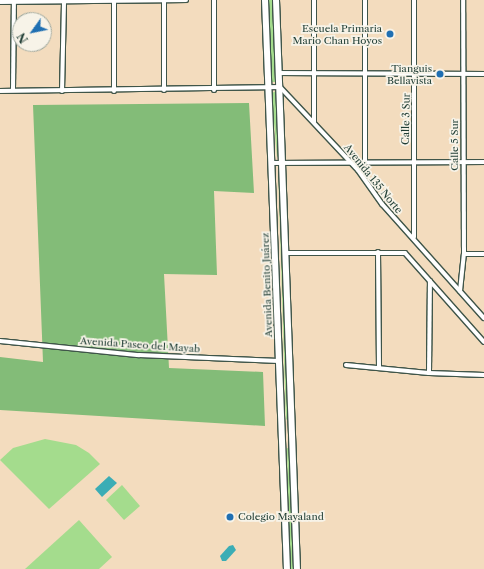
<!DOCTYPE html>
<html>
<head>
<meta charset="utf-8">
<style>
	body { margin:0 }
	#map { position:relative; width:484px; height:569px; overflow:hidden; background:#f3dcbe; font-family:"Libre Caslon Text",serif }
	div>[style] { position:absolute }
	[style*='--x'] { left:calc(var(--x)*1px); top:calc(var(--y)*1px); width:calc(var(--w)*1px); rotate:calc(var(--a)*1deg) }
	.green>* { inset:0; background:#a4dc8d }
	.forest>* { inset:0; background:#83bc78 }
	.water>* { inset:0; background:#3badb5 }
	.roads { filter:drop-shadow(1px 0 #3f5549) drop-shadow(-1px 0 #3f5549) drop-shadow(0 1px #3f5549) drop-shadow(0 -1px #3f5549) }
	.street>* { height:4px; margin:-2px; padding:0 2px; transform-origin:2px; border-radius:2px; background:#fff }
	.secondary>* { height:6px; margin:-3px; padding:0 3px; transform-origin:3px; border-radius:3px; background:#fff }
	.dots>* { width:11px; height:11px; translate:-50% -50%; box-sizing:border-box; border:2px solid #f7f3e8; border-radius:50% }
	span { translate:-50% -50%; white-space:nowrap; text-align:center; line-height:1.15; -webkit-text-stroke:3.5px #f7f3e8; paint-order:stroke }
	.poi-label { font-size:10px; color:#1f3d34 }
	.right { translate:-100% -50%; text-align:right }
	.left { translate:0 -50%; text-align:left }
	.street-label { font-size:10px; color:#1f3d34 }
	.north { position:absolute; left:12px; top:12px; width:40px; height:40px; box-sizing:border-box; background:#f7f3e8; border:1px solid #a1aaa0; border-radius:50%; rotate:237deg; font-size:11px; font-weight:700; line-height:16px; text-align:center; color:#1f3d34 }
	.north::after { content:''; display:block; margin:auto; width:14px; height:18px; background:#1f6fb2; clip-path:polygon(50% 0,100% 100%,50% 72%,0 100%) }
</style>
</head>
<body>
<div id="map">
	<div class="green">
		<i style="clip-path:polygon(268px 0,273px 0,275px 82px,272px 82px)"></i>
		<i style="clip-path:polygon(276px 91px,280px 154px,277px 157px,272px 99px,272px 93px)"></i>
		<i style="clip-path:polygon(278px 168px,280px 169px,288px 418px,286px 420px)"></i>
		<i style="clip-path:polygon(45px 439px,76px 445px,89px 453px,100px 464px,49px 509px,0 460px,13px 448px)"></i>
		<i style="clip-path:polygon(287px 448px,290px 449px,293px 569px,290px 569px)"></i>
		<i style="clip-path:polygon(122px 485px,140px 506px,124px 520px,106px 500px)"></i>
		<i style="clip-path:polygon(79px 520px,112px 557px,99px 569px,25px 569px)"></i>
	</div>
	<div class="forest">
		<i style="clip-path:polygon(249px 103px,254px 193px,214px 191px,217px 275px,164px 274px,169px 368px,263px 372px,265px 426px,0 410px,0 357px,43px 362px,33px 105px)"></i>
	</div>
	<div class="water">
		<i style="clip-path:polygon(109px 476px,117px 483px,102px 497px,95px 489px)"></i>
		<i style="clip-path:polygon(233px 545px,236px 550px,226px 561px,222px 561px,220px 556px,229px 546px)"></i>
	</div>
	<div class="roads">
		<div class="street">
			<i style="--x:365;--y:0;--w:162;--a:90"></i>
			<i style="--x:0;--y:2;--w:186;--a:-0.6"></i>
			<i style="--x:279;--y:73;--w:205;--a:0.3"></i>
			<i style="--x:13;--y:90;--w:90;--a:-89.4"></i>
			<i style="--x:164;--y:90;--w:90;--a:-90"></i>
			<i style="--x:214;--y:90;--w:90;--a:-90"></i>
			<i style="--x:0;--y:91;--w:280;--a:-0.8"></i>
			<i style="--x:280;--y:87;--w:114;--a:46.8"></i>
			<i style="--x:358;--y:170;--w:42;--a:54.8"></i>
			<i style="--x:382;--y:204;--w:153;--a:48.2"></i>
			<i style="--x:62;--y:91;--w:91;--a:-88.7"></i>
			<i style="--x:114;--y:91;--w:91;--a:-90"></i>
			<i style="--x:314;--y:122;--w:122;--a:-90"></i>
			<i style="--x:272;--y:163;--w:212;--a:-0.3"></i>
			<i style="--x:414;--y:237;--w:237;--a:-90"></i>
			<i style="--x:378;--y:252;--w:116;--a:89.5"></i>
			<i style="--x:286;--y:253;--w:119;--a:0"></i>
			<i style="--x:405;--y:253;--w:119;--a:48.4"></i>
			<i style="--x:464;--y:254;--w:20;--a:0"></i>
			<i style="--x:460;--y:291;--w:37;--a:-84"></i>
			<i style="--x:464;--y:254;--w:254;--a:-90.2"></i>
			<i style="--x:0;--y:341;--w:140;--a:5.8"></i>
			<i style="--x:139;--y:355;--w:140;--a:2.5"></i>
			<i style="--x:346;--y:365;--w:83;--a:5.5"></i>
			<i style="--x:429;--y:373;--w:55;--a:2.1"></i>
			<i style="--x:429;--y:373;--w:92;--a:-89.4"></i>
		</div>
		<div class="secondary">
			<i style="--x:265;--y:0;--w:569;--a:87.79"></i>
			<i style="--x:276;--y:0;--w:569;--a:87.89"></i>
		</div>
	</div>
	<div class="dots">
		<i style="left:390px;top:34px;background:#1f6fb2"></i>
		<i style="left:440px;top:74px;background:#1f6fb2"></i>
		<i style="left:230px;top:517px;background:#1f6fb2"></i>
	</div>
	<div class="poi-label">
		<span class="right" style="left:382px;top:34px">Escuela Primaria<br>Mario Chan Hoyos</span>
		<span class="right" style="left:432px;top:74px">Tianguis<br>Bellavista</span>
		<span class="left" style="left:238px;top:517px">Colegio Mayaland</span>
	</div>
	<div class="street-label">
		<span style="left:406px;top:119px;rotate:-89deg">Calle 3 Sur</span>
		<span style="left:455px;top:145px;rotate:-90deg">Calle 5 Sur</span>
		<span style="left:373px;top:179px;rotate:51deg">Avenida 135 Norte</span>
		<span style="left:267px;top:285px;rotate:-92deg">Avenida Benito Juárez</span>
		<span style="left:140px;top:345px;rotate:4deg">Avenida Paseo del Mayab</span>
	</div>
	<div class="north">N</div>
</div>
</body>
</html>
